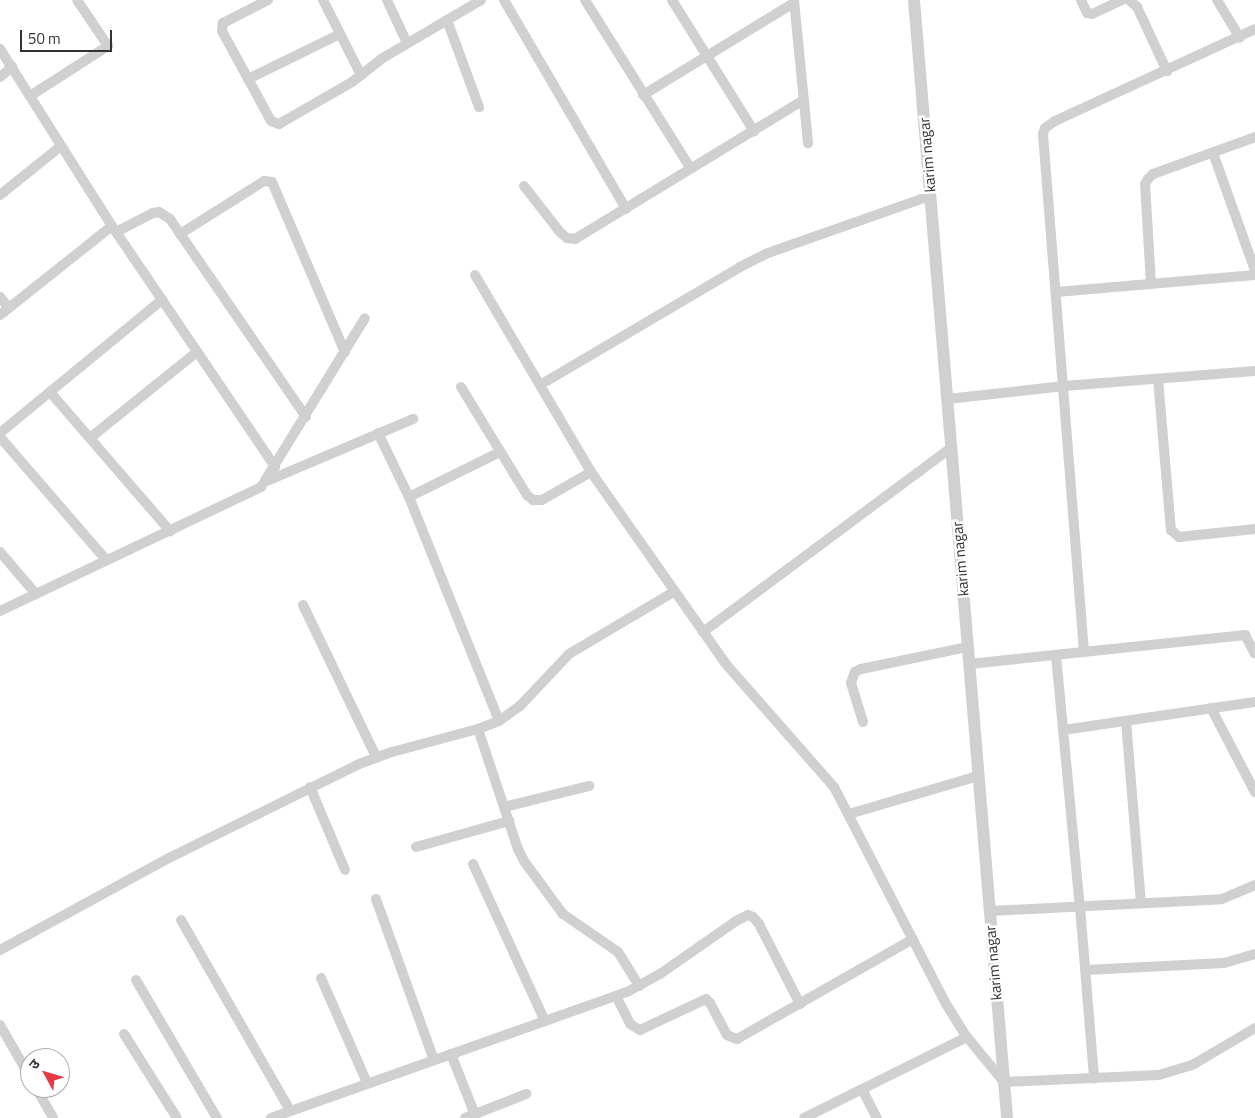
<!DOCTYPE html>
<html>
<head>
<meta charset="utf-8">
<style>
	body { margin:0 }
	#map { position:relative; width:1255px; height:1118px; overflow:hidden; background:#fff; font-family:"Titillium Web","Noto Sans Devanagari",sans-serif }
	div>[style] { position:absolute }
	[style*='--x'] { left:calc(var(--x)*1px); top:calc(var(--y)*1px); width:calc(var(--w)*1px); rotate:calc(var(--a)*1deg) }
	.minor>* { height:10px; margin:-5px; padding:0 5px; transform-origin:5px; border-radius:5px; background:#d0d0d0 }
	.tertiary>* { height:12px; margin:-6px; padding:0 6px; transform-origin:6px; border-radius:6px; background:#d0d0d0 }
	span { translate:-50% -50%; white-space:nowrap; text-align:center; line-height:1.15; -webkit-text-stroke:5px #fff; paint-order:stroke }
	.street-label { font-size:15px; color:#333 }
	.north { position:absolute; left:20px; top:1048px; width:50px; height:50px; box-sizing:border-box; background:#fff; border:1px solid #adadad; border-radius:50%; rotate:309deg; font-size:14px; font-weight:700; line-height:20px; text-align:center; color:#333 }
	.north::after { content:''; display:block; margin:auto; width:18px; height:22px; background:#e63946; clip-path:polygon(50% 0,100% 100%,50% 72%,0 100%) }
	.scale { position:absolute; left:20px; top:30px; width:92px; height:22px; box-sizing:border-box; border:2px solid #333; border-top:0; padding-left:6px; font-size:15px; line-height:18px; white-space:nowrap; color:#333; -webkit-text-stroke:4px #fff; paint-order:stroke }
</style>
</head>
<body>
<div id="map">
	<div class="minor">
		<i style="--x:268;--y:0;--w:51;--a:152.9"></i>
		<i style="--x:223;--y:23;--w:8;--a:97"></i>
		<i style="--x:222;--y:31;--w:102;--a:61.4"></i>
		<i style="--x:271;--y:121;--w:9;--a:21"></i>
		<i style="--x:279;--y:124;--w:84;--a:-29.9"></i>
		<i style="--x:352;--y:82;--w:37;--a:-38"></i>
		<i style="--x:381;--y:59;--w:116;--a:-30.5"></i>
		<i style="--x:323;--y:0;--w:84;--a:63.1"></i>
		<i style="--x:387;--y:0;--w:47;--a:65.1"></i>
		<i style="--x:504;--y:0;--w:242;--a:59.7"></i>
		<i style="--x:585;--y:0;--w:199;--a:57.9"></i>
		<i style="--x:672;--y:0;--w:155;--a:58"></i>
		<i style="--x:794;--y:0;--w:144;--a:84.4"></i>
		<i style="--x:1081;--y:0;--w:14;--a:65"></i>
		<i style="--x:1087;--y:13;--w:5;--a:11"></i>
		<i style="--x:1092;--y:14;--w:33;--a:-25"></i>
		<i style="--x:1129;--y:0;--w:11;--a:41"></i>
		<i style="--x:1137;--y:7;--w:71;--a:64.9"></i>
		<i style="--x:1217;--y:0;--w:44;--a:58.8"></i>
		<i style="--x:447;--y:20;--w:93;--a:69.8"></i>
		<i style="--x:0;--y:49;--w:209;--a:57.7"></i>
		<i style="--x:112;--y:226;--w:291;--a:55.9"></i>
		<i style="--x:0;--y:77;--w:16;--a:-40"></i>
		<i style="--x:248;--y:79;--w:102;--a:-26.1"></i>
		<i style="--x:643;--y:95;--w:177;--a:-31.4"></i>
		<i style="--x:30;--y:96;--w:93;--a:-32.7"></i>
		<i style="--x:108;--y:46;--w:55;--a:-124"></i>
		<i style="--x:1213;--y:153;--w:124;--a:70.3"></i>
		<i style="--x:524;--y:186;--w:58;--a:52"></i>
		<i style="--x:560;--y:232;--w:9;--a:41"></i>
		<i style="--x:567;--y:238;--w:8;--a:7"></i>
		<i style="--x:575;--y:239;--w:268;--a:-31.3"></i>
		<i style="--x:0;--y:195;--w:78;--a:-38.8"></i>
		<i style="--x:116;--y:232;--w:42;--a:-27.2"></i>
		<i style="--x:153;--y:213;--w:6;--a:-9"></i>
		<i style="--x:159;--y:212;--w:13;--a:32"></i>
		<i style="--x:170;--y:219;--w:240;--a:55.5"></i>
		<i style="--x:180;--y:234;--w:99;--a:-32.2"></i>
		<i style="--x:264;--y:181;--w:8;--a:7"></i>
		<i style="--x:272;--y:182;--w:185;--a:66.8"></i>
		<i style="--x:475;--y:275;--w:229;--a:59.5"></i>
		<i style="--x:591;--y:472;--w:233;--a:54.9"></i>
		<i style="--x:725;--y:663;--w:165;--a:48.7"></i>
		<i style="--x:834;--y:787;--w:244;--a:62.7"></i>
		<i style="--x:946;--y:1004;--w:39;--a:58"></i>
		<i style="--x:967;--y:1037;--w:58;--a:50.6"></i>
		<i style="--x:1004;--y:1082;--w:155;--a:-2.6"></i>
		<i style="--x:1159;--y:1075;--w:37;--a:-17"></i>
		<i style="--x:1194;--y:1064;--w:71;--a:-30.5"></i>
		<i style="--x:1151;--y:284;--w:100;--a:-93.4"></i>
		<i style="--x:1145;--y:184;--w:6;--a:-59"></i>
		<i style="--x:1148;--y:179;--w:7;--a:-45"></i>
		<i style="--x:1153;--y:174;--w:109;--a:-19.9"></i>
		<i style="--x:1056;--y:292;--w:200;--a:-4.9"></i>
		<i style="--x:0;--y:297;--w:14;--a:51"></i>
		<i style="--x:0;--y:315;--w:143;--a:-38.5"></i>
		<i style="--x:1158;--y:379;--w:152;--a:85.1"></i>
		<i style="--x:1171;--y:530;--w:11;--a:41"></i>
		<i style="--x:1179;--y:537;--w:76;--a:-6"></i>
		<i style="--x:540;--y:385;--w:232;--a:-30.5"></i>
		<i style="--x:740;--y:267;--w:31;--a:-27"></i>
		<i style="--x:768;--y:253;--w:172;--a:-19.4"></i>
		<i style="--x:461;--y:387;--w:127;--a:58.6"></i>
		<i style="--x:527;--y:495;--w:8;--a:40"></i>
		<i style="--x:533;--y:500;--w:9;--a:0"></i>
		<i style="--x:542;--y:500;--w:56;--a:-29.7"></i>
		<i style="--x:50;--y:392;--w:184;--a:49.2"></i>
		<i style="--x:947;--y:399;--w:118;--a:-6.3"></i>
		<i style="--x:1064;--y:386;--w:192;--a:-4.5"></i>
		<i style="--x:0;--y:433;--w:210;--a:-39.4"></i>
		<i style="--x:378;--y:433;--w:71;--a:64.2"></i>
		<i style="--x:409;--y:497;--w:241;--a:68.1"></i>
		<i style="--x:0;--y:437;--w:162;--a:49.2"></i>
		<i style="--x:90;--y:438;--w:137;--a:-38.8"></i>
		<i style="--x:267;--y:481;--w:159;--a:-23"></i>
		<i style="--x:409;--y:497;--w:102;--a:-26.3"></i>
		<i style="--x:0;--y:552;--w:55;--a:49.4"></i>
		<i style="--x:303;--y:605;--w:169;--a:64.3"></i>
		<i style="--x:0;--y:611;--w:289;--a:-25.4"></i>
		<i style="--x:261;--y:487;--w:198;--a:-58.4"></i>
		<i style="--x:703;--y:632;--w:309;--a:-36.6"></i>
		<i style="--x:1084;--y:652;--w:520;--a:-94.53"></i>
		<i style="--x:1043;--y:134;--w:6;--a:-72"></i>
		<i style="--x:1045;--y:128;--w:12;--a:-35"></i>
		<i style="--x:1055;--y:121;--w:220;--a:-24.7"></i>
		<i style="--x:1056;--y:655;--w:253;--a:84.6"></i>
		<i style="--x:1080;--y:907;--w:172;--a:85.3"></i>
		<i style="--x:969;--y:664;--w:278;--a:-6"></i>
		<i style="--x:1245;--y:635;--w:21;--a:62"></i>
		<i style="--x:1211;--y:708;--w:95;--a:62.4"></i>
		<i style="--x:1126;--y:721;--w:183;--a:85.3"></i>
		<i style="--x:863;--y:722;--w:41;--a:-107.1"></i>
		<i style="--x:851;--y:683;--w:12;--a:-70"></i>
		<i style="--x:855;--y:672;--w:7;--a:-27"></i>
		<i style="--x:861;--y:669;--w:108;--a:-11.7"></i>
		<i style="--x:478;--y:729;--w:126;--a:71.6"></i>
		<i style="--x:518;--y:849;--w:13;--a:63"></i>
		<i style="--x:524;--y:861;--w:66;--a:53.7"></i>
		<i style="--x:563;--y:914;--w:67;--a:34.6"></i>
		<i style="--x:618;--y:952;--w:40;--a:58"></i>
		<i style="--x:1063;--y:730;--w:194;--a:-8.3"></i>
		<i style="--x:310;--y:787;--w:90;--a:67.1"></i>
		<i style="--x:504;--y:807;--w:88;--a:-13.9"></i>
		<i style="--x:849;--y:814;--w:134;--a:-16.4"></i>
		<i style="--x:416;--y:847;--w:97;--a:-15.6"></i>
		<i style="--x:473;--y:864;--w:173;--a:65.4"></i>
		<i style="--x:376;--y:899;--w:171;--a:70.2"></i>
		<i style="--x:989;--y:911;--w:233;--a:-2.9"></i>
		<i style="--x:1222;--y:899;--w:36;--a:-23"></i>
		<i style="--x:181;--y:920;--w:219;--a:60.2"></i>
		<i style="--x:0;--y:950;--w:192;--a:-28.6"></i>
		<i style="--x:169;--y:858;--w:212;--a:-26.3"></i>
		<i style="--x:359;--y:764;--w:35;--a:-20"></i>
		<i style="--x:392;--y:752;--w:89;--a:-15"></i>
		<i style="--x:478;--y:729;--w:22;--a:-21"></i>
		<i style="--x:499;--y:721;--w:26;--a:-36"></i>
		<i style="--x:520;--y:706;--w:71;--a:-46.7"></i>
		<i style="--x:569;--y:654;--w:123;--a:-30.7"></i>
		<i style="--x:1086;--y:970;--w:138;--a:-2.9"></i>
		<i style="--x:1224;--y:963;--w:32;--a:-16"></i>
		<i style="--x:321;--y:978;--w:115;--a:66.3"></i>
		<i style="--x:136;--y:980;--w:160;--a:59.6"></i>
		<i style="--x:616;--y:996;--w:31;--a:63"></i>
		<i style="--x:630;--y:1024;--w:12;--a:31"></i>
		<i style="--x:640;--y:1030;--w:73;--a:-25.2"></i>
		<i style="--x:706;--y:999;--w:6;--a:45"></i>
		<i style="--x:710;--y:1003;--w:36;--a:62"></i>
		<i style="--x:727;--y:1035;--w:11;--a:22"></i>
		<i style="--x:737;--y:1039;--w:202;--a:-29.6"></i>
		<i style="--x:0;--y:1025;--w:60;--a:60"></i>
		<i style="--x:124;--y:1034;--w:99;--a:57.8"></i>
		<i style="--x:451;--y:1054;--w:66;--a:68.5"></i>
		<i style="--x:36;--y:1088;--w:34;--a:60"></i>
		<i style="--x:862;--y:1089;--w:33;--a:63"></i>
		<i style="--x:271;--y:1118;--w:380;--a:-19.5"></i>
		<i style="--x:629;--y:991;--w:35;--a:-29"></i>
		<i style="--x:660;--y:974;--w:93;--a:-34.9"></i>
		<i style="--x:736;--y:921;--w:13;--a:-27"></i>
		<i style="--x:748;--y:915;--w:5;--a:22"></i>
		<i style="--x:753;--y:917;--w:9;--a:49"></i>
		<i style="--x:759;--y:924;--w:90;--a:62.9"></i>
		<i style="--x:465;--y:1118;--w:66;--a:-21.5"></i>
		<i style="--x:804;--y:1118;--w:182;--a:-26.4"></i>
	</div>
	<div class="tertiary">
		<i style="--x:914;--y:0;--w:1122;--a:85.24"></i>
	</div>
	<div class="street-label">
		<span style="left:927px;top:155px;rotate:-95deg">karim nagar</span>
		<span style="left:960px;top:559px;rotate:-95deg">karim nagar</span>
		<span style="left:993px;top:963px;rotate:-95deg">karim nagar</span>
	</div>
	<div class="north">उ</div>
	<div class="scale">50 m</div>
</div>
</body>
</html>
